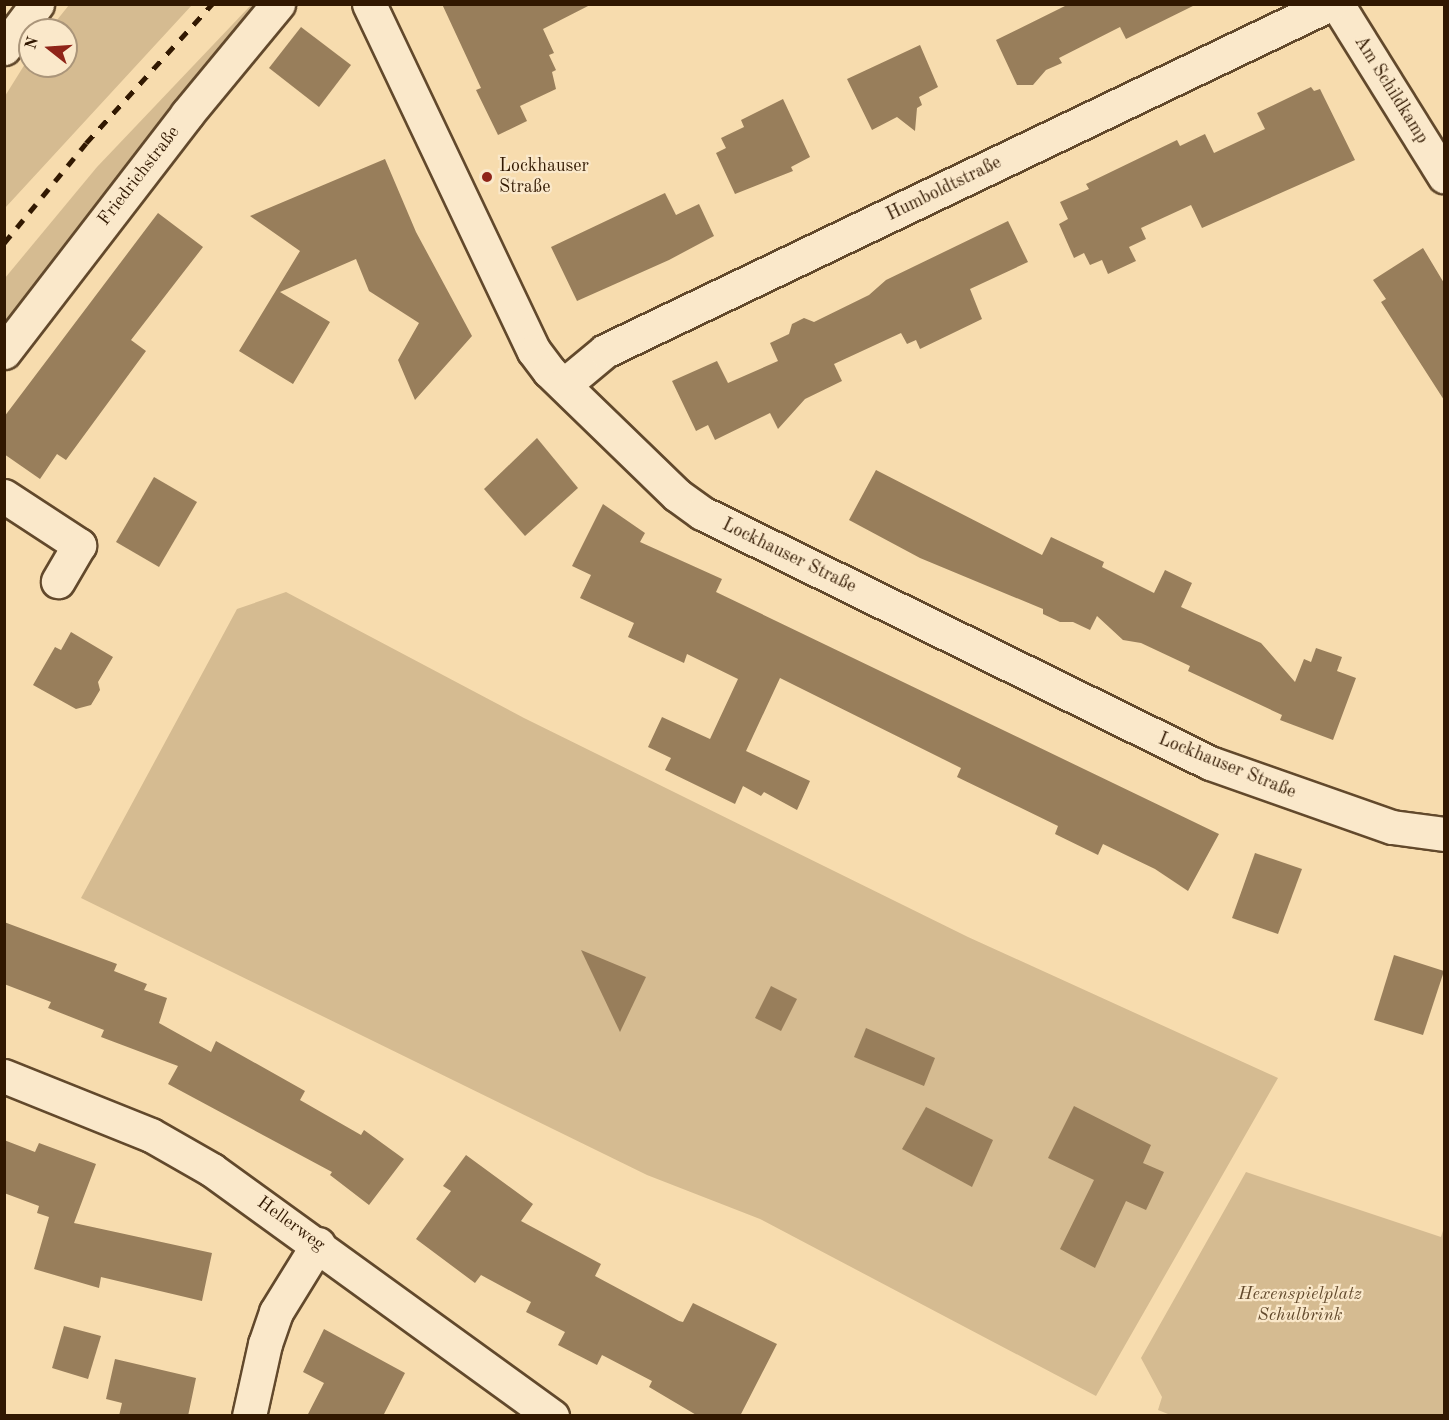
<!DOCTYPE html>
<html>
<head>
<meta charset="utf-8">
<style>
	body { margin:0 }
	#map { position:relative; width:1449px; height:1420px; overflow:hidden; background:#f7dcae; font-family:"Old Standard TT",serif }
	div>[style] { position:absolute }
	[style*='--x'] { left:calc(var(--x)*1px); top:calc(var(--y)*1px); width:calc(var(--w)*1px); rotate:calc(var(--a)*1deg) }
	.green>* { inset:0; background:#d5bb91 }
	.building>* { inset:0; background:#987e5b }
	.roads { filter:drop-shadow(2px 0 #62492c) drop-shadow(-2px 0 #62492c) drop-shadow(0 2px #62492c) drop-shadow(0 -2px #62492c) }
	.minor>* { height:33px; margin:-16.5px; padding:0 16.5px; transform-origin:16.5px; border-radius:16.5px; background:#fae8ca }
	.rail>* { height:4.5px; margin-top:-2.25px; transform-origin:0; background:repeating-linear-gradient(90deg,#311801 0 10px,transparent 0 20px) }
	.dots>* { width:16px; height:16px; translate:-50% -50%; box-sizing:border-box; border:3px solid #fae8ca; border-radius:50% }
	span { translate:-50% -50%; white-space:nowrap; text-align:center; line-height:1.15; -webkit-text-stroke:4.5px #fae8ca; paint-order:stroke }
	.street-label { font-size:18px; color:#311801 }
	.poi-label { font-size:18px; color:#311801 }
	.left { translate:0 -50%; text-align:left }
	.park-label { font-size:18px; color:#62492c; font-style:italic }
	.frame { position:absolute; inset:0; border:6px solid #311801; pointer-events:none }
	.north { position:absolute; left:18px; top:18px; width:60px; height:60px; box-sizing:border-box; background:#fae8ca; border:2px solid #aa957a; border-radius:50%; rotate:287deg; font-size:16px; font-weight:700; line-height:24px; text-align:center; color:#311801 }
	.north::after { content:''; display:block; margin:auto; width:21px; height:27px; background:#8f2418; clip-path:polygon(50% 0,100% 100%,50% 72%,0 100%) }
</style>
</head>
<body>
<div id="map">
	<div class="green">
		<i style="clip-path:polygon(69px 5px,192px 5px,5px 208px,5px 96px,30px 56px,30px 66px,66px 66px,66px 30px,49px 30px)"></i>
		<i style="clip-path:polygon(251px 5px,267px 5px,5px 332px,5px 278px,97px 167px)"></i>
		<i style="clip-path:polygon(286px 592px,524px 718px,968px 937px,1278px 1078px,1096px 1396px,760px 1219px,647px 1175px,81px 898px,237px 609px)"></i>
		<i style="clip-path:polygon(1246px 1172px,1441px 1237px,1444px 1227px,1444px 1415px,1173px 1416px,1158px 1410px,1162px 1397px,1141px 1358px)"></i>
	</div>
	<div class="building">
		<i style="clip-path:polygon(442px 4px,592px 4px,543px 29px,554px 53px,549px 55px,556px 70px,552px 72px,556px 89px,520px 106px,527px 121px,498px 135px,476px 90px,481px 88px)"></i>
		<i style="clip-path:polygon(1069px 4px,1197px 4px,1126px 39px,1120px 27px,1059px 58px,1062px 63px,1046px 70px,1033px 85px,1017px 85px,996px 40px)"></i>
		<i style="clip-path:polygon(301px 27px,351px 65px,319px 107px,269px 68px)"></i>
		<i style="clip-path:polygon(920px 45px,938px 87px,919px 97px,922px 105px,917px 108px,915px 131px,897px 117px,872px 130px,847px 79px)"></i>
		<i style="clip-path:polygon(1311px 87px,1314px 91px,1320px 89px,1355px 160px,1202px 228px,1191px 205px,1141px 228px,1146px 239px,1129px 247px,1136px 261px,1108px 274px,1102px 260px,1090px 265px,1084px 253px,1074px 258px,1059px 224px,1068px 219px,1060px 202px,1089px 189px,1086px 184px,1177px 140px,1180px 146px,1205px 134px,1214px 153px,1265px 129px,1257px 113px)"></i>
		<i style="clip-path:polygon(783px 99px,810px 157px,791px 167px,793px 171px,735px 194px,716px 153px,726px 148px,721px 138px,744px 127px,741px 120px)"></i>
		<i style="clip-path:polygon(385px 159px,416px 232px,472px 336px,415px 400px,398px 360px,419px 323px,369px 291px,356px 259px,280px 292px,330px 322px,293px 384px,239px 351px,300px 251px,250px 216px)"></i>
		<i style="clip-path:polygon(665px 193px,676px 215px,699px 204px,714px 236px,669px 260px,577px 301px,551px 247px)"></i>
		<i style="clip-path:polygon(158px 213px,203px 247px,131px 340px,146px 351px,66px 460px,57px 454px,40px 479px,4px 454px,4px 417px)"></i>
		<i style="clip-path:polygon(1008px 221px,1028px 262px,970px 289px,982px 319px,920px 349px,916px 340px,907px 344px,901px 333px,834px 364px,842px 381px,805px 399px,778px 429px,770px 413px,715px 440px,708px 425px,696px 431px,672px 381px,717px 361px,728px 383px,778px 361px,770px 343px,789px 334px,792px 324px,804px 318px,814px 322px,869px 295px,886px 280px)"></i>
		<i style="clip-path:polygon(1423px 248px,1444px 283px,1444px 400px,1381px 302px,1386px 299px,1373px 280px)"></i>
		<i style="clip-path:polygon(537px 438px,578px 488px,525px 536px,484px 489px)"></i>
		<i style="clip-path:polygon(876px 470px,1042px 555px,1051px 537px,1104px 562px,1102px 567px,1154px 593px,1165px 570px,1192px 583px,1181px 607px,1261px 643px,1295px 682px,1304px 659px,1311px 662px,1316px 648px,1342px 657px,1337px 671px,1356px 678px,1333px 740px,1280px 720px,1282px 715px,1188px 671px,1190px 666px,1141px 643px,1123px 640px,1097px 616px,1090px 630px,1073px 622px,1060px 622px,1043px 614px,1043px 609px,920px 558px,849px 520px)"></i>
		<i style="clip-path:polygon(154px 477px,197px 502px,159px 567px,116px 542px)"></i>
		<i style="clip-path:polygon(603px 504px,645px 533px,640px 542px,722px 579px,716px 592px,1219px 834px,1188px 891px,1155px 869px,1103px 844px,1098px 855px,1055px 834px,1058px 826px,957px 777px,961px 768px,780px 678px,746px 751px,810px 781px,797px 810px,764px 792px,761px 796px,743px 786px,735px 804px,665px 770px,671px 758px,648px 747px,662px 717px,710px 739px,738px 679px,687px 654px,684px 663px,628px 637px,634px 623px,580px 598px,591px 575px,572px 566px)"></i>
		<i style="clip-path:polygon(71px 632px,113px 657px,98px 682px,100px 690px,91px 705px,76px 709px,33px 685px,55px 647px,61px 650px)"></i>
		<i style="clip-path:polygon(1255px 853px,1302px 869px,1278px 934px,1232px 918px)"></i>
		<i style="clip-path:polygon(4px 922px,117px 964px,114px 971px,147px 984px,144px 990px,167px 998px,159px 1023px,211px 1052px,216px 1041px,305px 1091px,300px 1100px,361px 1135px,364px 1130px,404px 1159px,369px 1205px,330px 1175px,332px 1172px,168px 1084px,178px 1066px,101px 1037px,104px 1030px,48px 1008px,51px 1002px,4px 984px)"></i>
		<i style="clip-path:polygon(581px 950px,646px 977px,620px 1032px)"></i>
		<i style="clip-path:polygon(1394px 955px,1444px 971px,1423px 1035px,1374px 1020px)"></i>
		<i style="clip-path:polygon(771px 986px,797px 999px,781px 1031px,755px 1018px)"></i>
		<i style="clip-path:polygon(866px 1028px,935px 1058px,924px 1086px,854px 1057px)"></i>
		<i style="clip-path:polygon(1074px 1106px,1151px 1145px,1143px 1163px,1164px 1172px,1146px 1210px,1126px 1201px,1095px 1268px,1060px 1249px,1094px 1180px,1048px 1158px)"></i>
		<i style="clip-path:polygon(926px 1107px,993px 1140px,972px 1187px,902px 1149px)"></i>
		<i style="clip-path:polygon(4px 1140px,35px 1152px,39px 1143px,96px 1164px,74px 1223px,212px 1253px,202px 1301px,101px 1277px,99px 1288px,34px 1269px,49px 1217px,37px 1213px,39px 1206px,4px 1193px)"></i>
		<i style="clip-path:polygon(466px 1155px,533px 1204px,521px 1221px,601px 1264px,595px 1276px,679px 1321px,683px 1322px,693px 1303px,777px 1344px,740px 1416px,698px 1416px,649px 1387px,652px 1381px,602px 1355px,597px 1365px,558px 1345px,565px 1332px,526px 1312px,531px 1302px,481px 1275px,475px 1283px,416px 1239px,451px 1191px,443px 1186px)"></i>
		<i style="clip-path:polygon(64px 1326px,101px 1336px,88px 1379px,52px 1368px)"></i>
		<i style="clip-path:polygon(324px 1329px,405px 1373px,383px 1416px,307px 1416px,324px 1383px,303px 1372px)"></i>
		<i style="clip-path:polygon(115px 1359px,196px 1378px,188px 1416px,119px 1416px,122px 1403px,106px 1399px)"></i>
	</div>
	<div class="roads">
		<div class="minor">
			<i style="--x:369;--y:4;--w:384;--a:64.6"></i>
			<i style="--x:534;--y:351;--w:25;--a:53"></i>
			<i style="--x:549;--y:371;--w:178;--a:44.1"></i>
			<i style="--x:677;--y:495;--w:31;--a:36"></i>
			<i style="--x:702;--y:513;--w:566;--a:26.2"></i>
			<i style="--x:1210;--y:763;--w:193;--a:19.4"></i>
			<i style="--x:1392;--y:827;--w:52;--a:7.7"></i>
			<i style="--x:1337;--y:4;--w:203;--a:58.1"></i>
			<i style="--x:4;--y:48;--w:55;--a:-53.1"></i>
			<i style="--x:4;--y:352;--w:300;--a:-52.4"></i>
			<i style="--x:187;--y:114;--w:143;--a:-50.4"></i>
			<i style="--x:564;--y:385;--w:53;--a:-39.7"></i>
			<i style="--x:605;--y:351;--w:804;--a:-25.58"></i>
			<i style="--x:4;--y:496;--w:90;--a:33.2"></i>
			<i style="--x:79;--y:545;--w:42;--a:120.3"></i>
			<i style="--x:4;--y:1076;--w:158;--a:21.9"></i>
			<i style="--x:151;--y:1135;--w:70;--a:29.8"></i>
			<i style="--x:212;--y:1170;--w:420;--a:35.9"></i>
			<i style="--x:249;--y:1416;--w:74;--a:-77.5"></i>
			<i style="--x:265;--y:1344;--w:34;--a:-71"></i>
			<i style="--x:276;--y:1312;--w:80;--a:-58.3"></i>
		</div>
	</div>
	<div class="rail">
		<i style="--x:4;--y:243;--w:129;--a:-50.6"></i>
		<i style="--x:86;--y:143;--w:188;--a:-47.8"></i>
	</div>
	<div class="dots">
		<i style="left:487px;top:177px;background:#8f2418"></i>
	</div>
	<div class="street-label">
		<span style="left:1391px;top:90px;rotate:58deg">Am Schildkamp</span>
		<span style="left:139px;top:176px;rotate:-52deg">Friedrichstraße</span>
		<span style="left:944px;top:189px;rotate:-26deg">Humboldtstraße</span>
		<span style="left:789px;top:556px;rotate:26deg">Lockhauser Straße</span>
		<span style="left:1227px;top:766px;rotate:22deg">Lockhauser Straße</span>
		<span style="left:291px;top:1224px;rotate:36deg">Hellerweg</span>
	</div>
	<div class="poi-label">
		<span class="left" style="left:499px;top:177px">Lockhauser<br>Straße</span>
	</div>
	<div class="park-label">
		<span style="left:1300px;top:1305px">Hexenspielplatz<br>Schulbrink</span>
	</div>
	<div class="frame"></div>
	<div class="north">N</div>
</div>
</body>
</html>
